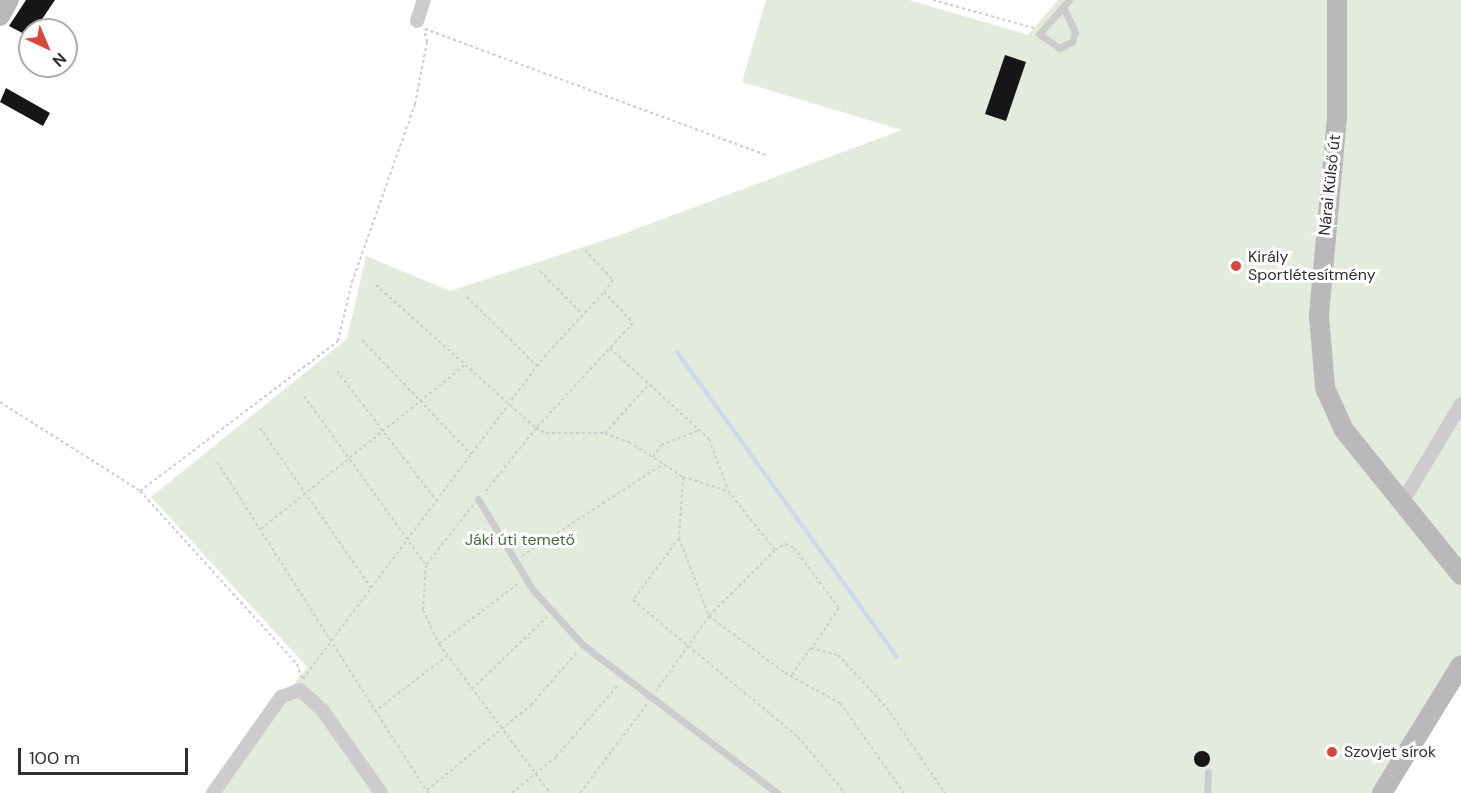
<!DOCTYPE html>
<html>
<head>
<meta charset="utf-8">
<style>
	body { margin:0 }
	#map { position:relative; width:1461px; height:793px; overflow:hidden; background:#fff; font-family:"DM Sans",sans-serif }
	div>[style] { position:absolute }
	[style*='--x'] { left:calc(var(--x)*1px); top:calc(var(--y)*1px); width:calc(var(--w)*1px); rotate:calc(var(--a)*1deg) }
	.green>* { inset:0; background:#e3ebdd }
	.stream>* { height:4px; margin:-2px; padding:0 2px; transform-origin:2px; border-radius:2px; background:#cbd9ea }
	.building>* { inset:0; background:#161616 }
	.round { border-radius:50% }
	.path>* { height:2px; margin-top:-1px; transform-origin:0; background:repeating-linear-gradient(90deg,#ccc 0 3px,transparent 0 6px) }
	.lane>* { height:7px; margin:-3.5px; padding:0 3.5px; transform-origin:3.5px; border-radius:3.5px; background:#ccc }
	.street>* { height:14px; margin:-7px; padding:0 7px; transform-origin:7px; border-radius:7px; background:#ccc }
	.secondary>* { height:20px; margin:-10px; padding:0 10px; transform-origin:10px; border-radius:10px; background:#b9b9b9 }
	.dots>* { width:16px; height:16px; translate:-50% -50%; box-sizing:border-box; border:3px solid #fff; border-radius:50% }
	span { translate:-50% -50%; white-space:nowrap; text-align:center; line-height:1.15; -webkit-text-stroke:6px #fff; paint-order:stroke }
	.street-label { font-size:16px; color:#2f2f2f }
	.poi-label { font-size:16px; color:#2f2f2f }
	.left { translate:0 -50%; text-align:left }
	.park-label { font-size:16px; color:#4c693e }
	.north { position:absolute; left:18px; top:18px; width:60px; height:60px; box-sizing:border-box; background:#fff; border:2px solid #acacac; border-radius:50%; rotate:136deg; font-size:16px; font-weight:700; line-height:24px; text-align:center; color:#2f2f2f }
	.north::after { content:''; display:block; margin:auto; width:21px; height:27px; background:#dd453a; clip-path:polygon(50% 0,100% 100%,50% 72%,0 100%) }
	.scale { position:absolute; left:18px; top:748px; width:170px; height:27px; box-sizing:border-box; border:3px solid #2f2f2f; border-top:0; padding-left:8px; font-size:18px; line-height:21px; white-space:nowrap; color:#2f2f2f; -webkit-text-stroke:4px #fff; paint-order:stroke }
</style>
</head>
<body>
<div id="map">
	<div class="green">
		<i style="clip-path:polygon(766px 0,909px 0,1028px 35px,1058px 0,1461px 0,1461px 658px,1376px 793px,213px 793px,307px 667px,151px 497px,347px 339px,366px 256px,450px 291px,617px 236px,902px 130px,742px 82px)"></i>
	</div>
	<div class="stream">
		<i style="--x:677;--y:352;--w:376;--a:54.2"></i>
	</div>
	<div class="building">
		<i style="clip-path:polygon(26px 0,55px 0,30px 37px,9px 26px)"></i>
		<i style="clip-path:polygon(1005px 55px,1026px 62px,1006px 121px,985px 114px)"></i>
		<i style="clip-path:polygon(6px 88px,50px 113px,43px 126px,0 102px)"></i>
		<i class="round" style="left:1194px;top:751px;width:16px;height:16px"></i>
	</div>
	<div class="path">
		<i style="--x:933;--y:0;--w:105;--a:15.5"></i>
		<i style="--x:425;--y:29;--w:366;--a:20.3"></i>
		<i style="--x:585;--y:250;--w:41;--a:47"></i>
		<i style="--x:613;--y:280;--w:15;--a:127"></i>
		<i style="--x:540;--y:271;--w:60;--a:45.7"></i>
		<i style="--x:376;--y:285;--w:215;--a:41.8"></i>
		<i style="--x:536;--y:428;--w:11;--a:27"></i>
		<i style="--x:546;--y:433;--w:59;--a:0"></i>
		<i style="--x:605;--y:433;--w:26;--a:21"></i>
		<i style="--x:629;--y:442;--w:64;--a:32.9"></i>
		<i style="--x:683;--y:477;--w:47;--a:17.3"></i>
		<i style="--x:728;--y:491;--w:75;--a:51.5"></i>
		<i style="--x:775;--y:550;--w:93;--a:135"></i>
		<i style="--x:709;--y:616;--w:92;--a:125.2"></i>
		<i style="--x:467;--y:297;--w:98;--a:44.6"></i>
		<i style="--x:362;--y:340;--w:158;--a:46.3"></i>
		<i style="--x:610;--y:348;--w:134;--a:42.6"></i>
		<i style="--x:709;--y:439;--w:54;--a:69.6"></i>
		<i style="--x:337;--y:371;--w:163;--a:52.5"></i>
		<i style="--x:304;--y:396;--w:208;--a:54.2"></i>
		<i style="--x:0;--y:402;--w:166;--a:32.4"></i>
		<i style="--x:140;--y:491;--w:234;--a:47.8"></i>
		<i style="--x:297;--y:664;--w:15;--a:70"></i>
		<i style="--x:260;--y:428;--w:195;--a:55.2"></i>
		<i style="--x:605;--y:433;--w:64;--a:-48.1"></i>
		<i style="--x:653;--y:457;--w:14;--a:-56"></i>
		<i style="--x:661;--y:445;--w:40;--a:-21"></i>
		<i style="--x:217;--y:462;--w:393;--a:57.5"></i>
		<i style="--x:683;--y:477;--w:61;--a:93.8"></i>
		<i style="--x:679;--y:538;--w:84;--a:69"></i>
		<i style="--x:709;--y:616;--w:95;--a:36.9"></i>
		<i style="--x:785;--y:673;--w:63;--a:28.6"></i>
		<i style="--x:840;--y:703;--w:110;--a:54.6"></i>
		<i style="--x:140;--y:491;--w:248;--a:-37.1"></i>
		<i style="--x:338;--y:341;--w:61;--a:-76.7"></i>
		<i style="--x:352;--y:282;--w:189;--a:-70.5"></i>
		<i style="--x:415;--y:104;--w:63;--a:-79"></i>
		<i style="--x:427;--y:42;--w:13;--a:-103"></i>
		<i style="--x:473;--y:505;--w:76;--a:128.1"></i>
		<i style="--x:426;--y:565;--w:45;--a:93.8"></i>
		<i style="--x:423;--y:610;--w:38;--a:65"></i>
		<i style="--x:439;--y:644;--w:186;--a:53.3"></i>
		<i style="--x:261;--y:529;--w:263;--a:-38.8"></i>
		<i style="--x:679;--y:538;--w:77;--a:126.6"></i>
		<i style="--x:633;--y:600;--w:214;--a:39.7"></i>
		<i style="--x:798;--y:737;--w:73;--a:50"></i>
		<i style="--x:775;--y:550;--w:12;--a:-31"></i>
		<i style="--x:785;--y:544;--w:10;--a:24"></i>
		<i style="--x:794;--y:548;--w:75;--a:53.1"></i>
		<i style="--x:839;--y:608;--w:46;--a:124.4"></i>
		<i style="--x:522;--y:556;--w:168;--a:-33.1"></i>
		<i style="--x:439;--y:644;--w:102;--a:-37.4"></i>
		<i style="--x:792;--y:675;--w:33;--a:-55"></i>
		<i style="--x:811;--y:648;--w:28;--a:15"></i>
		<i style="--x:838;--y:655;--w:72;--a:47.2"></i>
		<i style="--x:887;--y:708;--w:103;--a:55.7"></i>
		<i style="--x:303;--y:679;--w:402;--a:-53.2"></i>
		<i style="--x:544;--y:357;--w:88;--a:-47.3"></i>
		<i style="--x:604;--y:292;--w:42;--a:46.9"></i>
		<i style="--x:633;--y:323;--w:143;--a:132.7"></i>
		<i style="--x:536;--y:428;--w:82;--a:128.6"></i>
		<i style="--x:472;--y:689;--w:104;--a:-43.8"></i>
		<i style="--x:374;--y:712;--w:92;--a:-37.5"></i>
		<i style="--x:427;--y:790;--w:134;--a:-39.3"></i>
		<i style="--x:531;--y:705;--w:72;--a:-49"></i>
		<i style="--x:512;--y:793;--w:57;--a:-39.3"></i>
		<i style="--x:556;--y:757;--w:96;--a:-49.2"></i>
		<i style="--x:580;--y:793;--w:113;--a:-52.9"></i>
	</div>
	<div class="lane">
		<i style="--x:1063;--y:7;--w:28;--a:64"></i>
		<i style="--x:1075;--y:32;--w:10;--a:107"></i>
		<i style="--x:1072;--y:42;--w:14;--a:155"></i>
		<i style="--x:1059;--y:48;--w:24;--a:-145"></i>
		<i style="--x:1039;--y:34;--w:45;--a:-48.6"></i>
		<i style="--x:478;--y:499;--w:106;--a:58.9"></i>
		<i style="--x:533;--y:590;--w:74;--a:47.7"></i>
		<i style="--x:583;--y:645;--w:244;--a:37.3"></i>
		<i style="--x:1207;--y:793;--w:21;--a:-87"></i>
	</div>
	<div class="street">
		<i style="--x:417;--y:21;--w:22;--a:-72"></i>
		<i style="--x:1403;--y:501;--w:113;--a:-59.1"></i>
		<i style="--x:213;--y:793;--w:118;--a:-54.7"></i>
		<i style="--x:281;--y:697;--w:20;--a:-20"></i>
		<i style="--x:300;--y:690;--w:31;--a:42"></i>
		<i style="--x:323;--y:711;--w:100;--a:54.7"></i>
	</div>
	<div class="secondary">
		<i style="--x:1337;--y:0;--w:117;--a:90"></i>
		<i style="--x:1337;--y:117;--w:200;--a:95.2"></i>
		<i style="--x:1319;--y:316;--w:72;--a:85.2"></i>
		<i style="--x:1325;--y:388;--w:46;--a:65.7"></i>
		<i style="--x:1344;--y:430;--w:186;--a:51.1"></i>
		<i style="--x:0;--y:16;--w:18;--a:-61"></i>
		<i style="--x:1382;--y:793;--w:150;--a:-58.3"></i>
	</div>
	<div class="dots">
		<i style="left:1236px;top:266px;background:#dd453a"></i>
		<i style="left:1332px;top:752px;background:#dd453a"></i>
	</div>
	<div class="street-label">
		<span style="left:1330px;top:185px;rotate:-84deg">Nárai Külső út</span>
	</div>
	<div class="poi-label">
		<span class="left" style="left:1248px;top:266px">Király<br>Sportlétesítmény</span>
		<span class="left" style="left:1344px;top:752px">Szovjet sírok</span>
	</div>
	<div class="park-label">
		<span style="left:520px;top:540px">Jáki úti temető</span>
	</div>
	<div class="north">N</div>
	<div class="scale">100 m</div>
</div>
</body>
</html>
